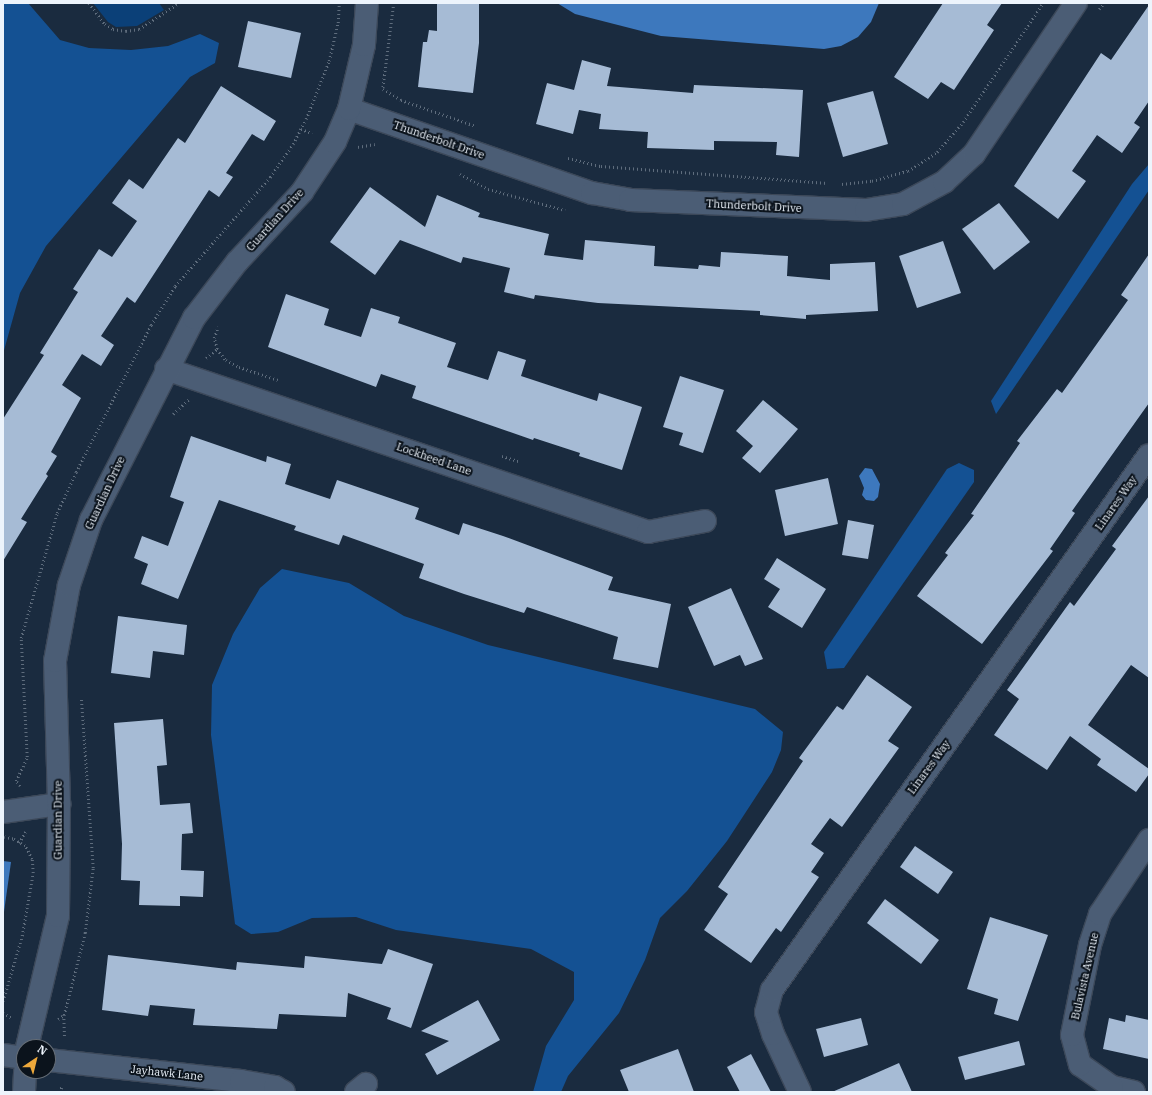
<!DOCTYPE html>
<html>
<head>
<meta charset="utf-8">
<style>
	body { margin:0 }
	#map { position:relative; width:1152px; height:1095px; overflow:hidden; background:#1a2b3f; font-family:"IBM Plex Serif",serif }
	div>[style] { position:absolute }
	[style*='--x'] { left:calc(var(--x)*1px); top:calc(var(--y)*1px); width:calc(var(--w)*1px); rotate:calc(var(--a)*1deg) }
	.green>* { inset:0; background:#0b4078 }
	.forest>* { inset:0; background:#145193 }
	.water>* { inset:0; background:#3d78bd }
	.building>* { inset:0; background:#a6bbd5 }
	.path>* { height:2.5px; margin-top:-1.25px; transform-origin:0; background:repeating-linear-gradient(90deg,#5f6d7d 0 1px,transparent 0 4px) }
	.roads { filter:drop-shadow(1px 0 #3c4859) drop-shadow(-1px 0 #3c4859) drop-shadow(0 1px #3c4859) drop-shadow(0 -1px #3c4859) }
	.street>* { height:22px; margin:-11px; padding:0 11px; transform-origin:11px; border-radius:11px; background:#4b5d75 }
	span { translate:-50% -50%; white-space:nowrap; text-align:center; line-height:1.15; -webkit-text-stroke:4px #0b131c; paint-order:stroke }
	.street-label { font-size:11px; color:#edf4fc }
	.frame { position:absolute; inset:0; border:4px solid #edf4fc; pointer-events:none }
	.north { position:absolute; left:16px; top:1039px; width:40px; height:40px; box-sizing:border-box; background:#0b131c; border:1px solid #656d76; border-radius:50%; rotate:35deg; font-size:11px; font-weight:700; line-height:16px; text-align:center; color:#edf4fc }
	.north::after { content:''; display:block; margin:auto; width:14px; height:18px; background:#eda83b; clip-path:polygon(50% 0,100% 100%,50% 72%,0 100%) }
</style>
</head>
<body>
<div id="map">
	<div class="green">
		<i style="clip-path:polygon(93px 3px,159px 3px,164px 10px,137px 26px,116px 27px,108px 22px)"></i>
	</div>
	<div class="forest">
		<i style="clip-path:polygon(3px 3px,28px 3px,60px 40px,89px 48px,131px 50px,168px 46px,200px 34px,219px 43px,215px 63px,190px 77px,46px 246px,20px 293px,3px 354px)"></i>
		<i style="clip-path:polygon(1149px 164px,1149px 190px,996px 414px,991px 401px,1132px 184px)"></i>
		<i style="clip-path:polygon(959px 463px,974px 470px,974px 482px,844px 668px,827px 669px,824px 652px,947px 469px)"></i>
		<i style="clip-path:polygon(282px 569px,349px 583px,404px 616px,488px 645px,755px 709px,783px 732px,781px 750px,772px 772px,727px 841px,687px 891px,660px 918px,645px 960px,619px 1013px,568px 1076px,561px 1092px,533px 1092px,546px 1046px,574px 1000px,574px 972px,531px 949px,396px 930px,356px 917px,312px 918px,278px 932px,251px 934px,235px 924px,211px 735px,212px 685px,233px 634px,260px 588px)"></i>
	</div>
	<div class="water">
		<i style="clip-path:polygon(557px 3px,879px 3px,871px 22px,858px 37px,841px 46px,824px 49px,661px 36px,575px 14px)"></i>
		<i style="clip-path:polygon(865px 468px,872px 469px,880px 484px,878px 497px,874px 501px,866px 500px,862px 495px,864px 488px,859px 476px)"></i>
		<i style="clip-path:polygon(3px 861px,11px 862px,3px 919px)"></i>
	</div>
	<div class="building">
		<i style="clip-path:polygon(437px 3px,479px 3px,479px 43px,473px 93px,418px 87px,423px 42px,427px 42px,429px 30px,437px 31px)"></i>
		<i style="clip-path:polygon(943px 3px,1002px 3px,987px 25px,994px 30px,954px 90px,941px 82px,928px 99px,894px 77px)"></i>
		<i style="clip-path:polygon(1149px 5px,1149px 101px,1134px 123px,1140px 127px,1122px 153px,1097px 135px,1072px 171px,1086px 181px,1058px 219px,1014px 186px,1101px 53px,1111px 60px)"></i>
		<i style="clip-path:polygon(248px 21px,301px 33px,291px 78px,238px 67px)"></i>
		<i style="clip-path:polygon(582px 60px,611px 68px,607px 86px,693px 93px,694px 85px,803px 90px,799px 157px,776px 155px,777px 142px,714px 141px,714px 150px,647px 148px,648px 132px,599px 129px,601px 114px,579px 110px,573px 134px,536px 124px,547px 83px,574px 90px)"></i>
		<i style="clip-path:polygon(221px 86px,276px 121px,264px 141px,252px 134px,226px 173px,233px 177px,219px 197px,209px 190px,135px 303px,127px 297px,101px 336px,114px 345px,101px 366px,82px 354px,62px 385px,81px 398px,51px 452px,57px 456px,46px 474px,48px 476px,21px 519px,27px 522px,3px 561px,3px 419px,44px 355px,40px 353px,78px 292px,73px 289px,99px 249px,112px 257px,137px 221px,112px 203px,129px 179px,143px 189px,178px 138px,185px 143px)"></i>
		<i style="clip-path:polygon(873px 91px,888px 144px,843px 157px,827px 103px)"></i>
		<i style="clip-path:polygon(370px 187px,425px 227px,437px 195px,480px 213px,478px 217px,549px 234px,544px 255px,583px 260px,585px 240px,655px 246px,654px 266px,698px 269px,699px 265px,720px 267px,721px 252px,788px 256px,787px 276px,830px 280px,830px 264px,875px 262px,878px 311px,806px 315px,806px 319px,760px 315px,760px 311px,598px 303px,535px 295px,534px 299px,504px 292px,510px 268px,463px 257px,461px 263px,400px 240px,375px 275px,330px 242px)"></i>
		<i style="clip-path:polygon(999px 203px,1030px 242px,994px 270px,962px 229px)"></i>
		<i style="clip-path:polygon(943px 241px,961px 293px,917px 308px,899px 256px)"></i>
		<i style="clip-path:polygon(1149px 254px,1149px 403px,1072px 511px,1075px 513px,1050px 549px,1053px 551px,982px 644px,917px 596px,948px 555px,945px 553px,974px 515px,971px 514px,1020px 443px,1017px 441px,1057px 389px,1062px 393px,1128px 300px,1121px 295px)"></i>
		<i style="clip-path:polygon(286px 294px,329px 309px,324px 325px,361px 337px,371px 308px,400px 317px,398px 323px,456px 343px,447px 367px,488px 380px,498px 351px,526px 360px,521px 376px,597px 401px,599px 393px,642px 407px,622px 470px,579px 456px,580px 453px,534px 438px,533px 440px,412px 398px,416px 386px,381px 374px,376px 387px,268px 347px)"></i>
		<i style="clip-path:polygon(680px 376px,724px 390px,703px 453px,679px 445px,683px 433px,663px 427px)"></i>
		<i style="clip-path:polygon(763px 400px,798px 429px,760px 473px,742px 458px,753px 446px,736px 431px)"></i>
		<i style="clip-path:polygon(191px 436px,266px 462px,267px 456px,291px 464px,285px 484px,330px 499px,337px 480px,419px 508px,415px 519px,459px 535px,463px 523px,503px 536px,613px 577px,608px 590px,671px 604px,658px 668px,613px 659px,618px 637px,527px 607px,524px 613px,464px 594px,419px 578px,424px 564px,343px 535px,339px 545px,294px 530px,296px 526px,219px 500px,178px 599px,141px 584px,148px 564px,134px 558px,142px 536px,168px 546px,184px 502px,170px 497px)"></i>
		<i style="clip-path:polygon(828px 478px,838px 524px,785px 536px,775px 490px)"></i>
		<i style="clip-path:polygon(1149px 496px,1149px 678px,1131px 665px,1088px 725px,1149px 769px,1149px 774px,1136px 792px,1097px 765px,1101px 759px,1070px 736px,1047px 770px,994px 735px,1019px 699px,1007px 690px,1070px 602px,1074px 606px,1116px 549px,1112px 546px)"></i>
		<i style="clip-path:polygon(848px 520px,874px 525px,868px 559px,842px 555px)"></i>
		<i style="clip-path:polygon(777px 558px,826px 589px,802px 628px,768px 607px,780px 589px,764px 579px)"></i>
		<i style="clip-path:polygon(731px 588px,763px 659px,745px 666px,740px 655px,714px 666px,688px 607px)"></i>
		<i style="clip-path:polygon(118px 616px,187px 625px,184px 655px,153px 651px,150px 678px,111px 673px)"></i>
		<i style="clip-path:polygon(867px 675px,912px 707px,888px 741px,899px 748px,842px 827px,830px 818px,811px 844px,824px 853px,811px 872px,819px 877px,781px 932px,776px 928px,751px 963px,704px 930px,728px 894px,718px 887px,803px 761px,799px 758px,837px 706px,843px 710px)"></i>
		<i style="clip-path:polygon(163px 719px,167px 765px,157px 766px,160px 805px,190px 803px,193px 833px,182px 834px,181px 870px,204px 871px,203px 897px,180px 896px,180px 906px,139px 905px,140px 881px,121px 880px,122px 844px,114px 723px)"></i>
		<i style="clip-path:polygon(915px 846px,953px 872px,938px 894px,900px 867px)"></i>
		<i style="clip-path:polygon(885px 899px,939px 940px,921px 964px,867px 923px)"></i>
		<i style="clip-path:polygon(990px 917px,1048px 935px,1018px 1021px,994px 1014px,998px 999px,967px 989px)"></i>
		<i style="clip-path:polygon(388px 949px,433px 964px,411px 1028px,387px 1019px,391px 1008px,348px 993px,346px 1017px,279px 1014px,277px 1029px,193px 1025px,195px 1009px,150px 1005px,148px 1016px,102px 1010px,108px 955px,236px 970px,237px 962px,304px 968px,305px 956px,382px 964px)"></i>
		<i style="clip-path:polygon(478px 1000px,500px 1040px,437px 1075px,425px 1054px,449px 1041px,421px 1031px)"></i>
		<i style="clip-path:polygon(1126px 1015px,1149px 1020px,1149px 1059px,1103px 1049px,1109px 1018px,1125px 1022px)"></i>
		<i style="clip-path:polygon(861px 1018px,868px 1045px,824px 1057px,816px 1029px)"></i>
		<i style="clip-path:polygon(1019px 1041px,1025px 1065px,965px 1080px,958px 1057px)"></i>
		<i style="clip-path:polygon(678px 1049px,694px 1092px,629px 1092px,620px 1070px)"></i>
		<i style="clip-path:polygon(751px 1054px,771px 1092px,740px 1092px,727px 1067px)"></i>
		<i style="clip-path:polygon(899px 1063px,912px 1092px,832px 1092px,874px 1074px)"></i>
	</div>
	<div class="path">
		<i style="--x:89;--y:3;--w:26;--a:53"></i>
		<i style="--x:105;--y:24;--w:9;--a:32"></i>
		<i style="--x:113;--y:29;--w:13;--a:9"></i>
		<i style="--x:126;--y:31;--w:13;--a:-9"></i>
		<i style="--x:139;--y:29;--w:48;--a:-33"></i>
		<i style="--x:394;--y:3;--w:87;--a:97.3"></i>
		<i style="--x:383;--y:89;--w:21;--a:31"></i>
		<i style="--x:401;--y:100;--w:79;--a:19.1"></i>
		<i style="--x:1099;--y:9;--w:8;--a:-50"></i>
		<i style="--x:301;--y:129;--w:12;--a:20"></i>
		<i style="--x:358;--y:147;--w:17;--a:-10"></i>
		<i style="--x:568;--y:158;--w:34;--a:14"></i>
		<i style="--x:601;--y:166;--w:227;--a:4.3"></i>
		<i style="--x:460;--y:174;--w:32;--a:28"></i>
		<i style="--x:488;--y:189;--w:80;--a:15.3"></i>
		<i style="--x:842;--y:184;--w:30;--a:-6"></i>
		<i style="--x:872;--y:181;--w:37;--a:-16"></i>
		<i style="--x:908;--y:171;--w:35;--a:-33"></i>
		<i style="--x:937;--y:152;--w:40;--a:-49"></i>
		<i style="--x:963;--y:122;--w:143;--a:-56.1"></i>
		<i style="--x:217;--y:349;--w:14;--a:51"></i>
		<i style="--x:226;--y:360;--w:15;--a:28"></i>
		<i style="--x:239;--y:367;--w:41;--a:18.4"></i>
		<i style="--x:206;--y:358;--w:14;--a:-39"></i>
		<i style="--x:217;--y:349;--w:11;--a:-105"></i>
		<i style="--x:214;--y:338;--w:12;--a:-70"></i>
		<i style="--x:173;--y:414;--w:21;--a:-43"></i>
		<i style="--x:502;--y:456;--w:17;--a:17"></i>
		<i style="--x:20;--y:786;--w:6;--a:-129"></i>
		<i style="--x:16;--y:781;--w:26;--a:-65"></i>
		<i style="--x:27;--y:757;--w:119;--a:-92.9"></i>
		<i style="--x:21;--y:638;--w:130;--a:-73.9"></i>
		<i style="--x:57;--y:513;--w:45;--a:-65.1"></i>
		<i style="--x:76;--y:472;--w:165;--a:-63"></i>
		<i style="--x:151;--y:325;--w:46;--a:-58.4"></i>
		<i style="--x:175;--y:286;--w:145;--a:-48.9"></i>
		<i style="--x:270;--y:177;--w:40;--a:-55.1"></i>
		<i style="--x:293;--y:144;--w:28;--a:-63"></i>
		<i style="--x:306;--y:119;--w:62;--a:-68.4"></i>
		<i style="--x:329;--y:61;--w:39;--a:-77"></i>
		<i style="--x:338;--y:23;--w:20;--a:-87"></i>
		<i style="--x:19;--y:843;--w:13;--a:-61"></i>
		<i style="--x:3;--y:1001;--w:68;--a:-73.7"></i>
		<i style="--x:22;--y:936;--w:64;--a:-80.1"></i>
		<i style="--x:33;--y:873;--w:14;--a:-94"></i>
		<i style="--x:32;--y:859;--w:15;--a:-118"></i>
		<i style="--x:25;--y:846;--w:14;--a:-150"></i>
		<i style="--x:13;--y:839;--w:9;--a:-167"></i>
		<i style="--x:3;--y:1013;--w:9;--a:27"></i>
		<i style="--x:64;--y:1015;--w:23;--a:88"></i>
		<i style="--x:58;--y:1019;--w:7;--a:-34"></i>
		<i style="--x:64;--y:1015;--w:85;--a:-75.6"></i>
		<i style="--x:85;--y:933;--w:65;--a:-83"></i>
		<i style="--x:93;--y:868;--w:171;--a:-94"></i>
		<i style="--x:59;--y:1092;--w:7;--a:-63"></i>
	</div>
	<div class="roads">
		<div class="street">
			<i style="--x:349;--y:109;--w:257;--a:19.1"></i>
			<i style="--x:592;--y:193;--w:39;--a:10"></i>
			<i style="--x:630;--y:200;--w:236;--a:2.4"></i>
			<i style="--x:866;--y:210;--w:37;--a:-9"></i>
			<i style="--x:903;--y:204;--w:47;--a:-28.2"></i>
			<i style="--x:944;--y:182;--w:41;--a:-43"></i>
			<i style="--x:974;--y:154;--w:182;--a:-56"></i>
			<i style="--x:166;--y:369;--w:509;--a:18.68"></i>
			<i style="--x:648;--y:532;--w:58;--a:-10.9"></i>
			<i style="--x:3;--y:812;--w:57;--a:-8.1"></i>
			<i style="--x:27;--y:1047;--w:135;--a:-76.7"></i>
			<i style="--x:58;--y:916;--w:112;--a:-89.5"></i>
			<i style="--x:59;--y:804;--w:143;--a:-91.6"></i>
			<i style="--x:55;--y:661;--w:77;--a:-79.6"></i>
			<i style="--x:69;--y:585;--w:69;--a:-71.3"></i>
			<i style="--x:91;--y:520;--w:227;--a:-63"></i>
			<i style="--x:194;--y:318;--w:71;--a:-52.5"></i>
			<i style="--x:237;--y:262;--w:96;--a:-47.1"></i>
			<i style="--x:302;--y:192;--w:60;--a:-56.6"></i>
			<i style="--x:335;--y:142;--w:36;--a:-67"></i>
			<i style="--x:349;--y:109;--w:66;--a:-76.8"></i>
			<i style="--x:364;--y:45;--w:42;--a:-85.9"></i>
			<i style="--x:3;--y:1055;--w:21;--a:8"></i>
			<i style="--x:48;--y:1060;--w:194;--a:6.2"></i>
			<i style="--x:241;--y:1081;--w:35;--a:10"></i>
			<i style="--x:275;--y:1087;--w:10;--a:29"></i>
			<i style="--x:24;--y:1092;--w:21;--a:-87"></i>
			<i style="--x:356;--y:1092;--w:13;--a:-39"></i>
			<i style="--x:800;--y:1092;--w:64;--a:-115"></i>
			<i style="--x:773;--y:1034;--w:23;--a:-108"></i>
			<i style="--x:766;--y:1012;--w:23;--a:-75"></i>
			<i style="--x:772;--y:990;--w:654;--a:-54.83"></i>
			<i style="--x:1134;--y:1092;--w:23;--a:-167"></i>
			<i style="--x:1112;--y:1087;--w:39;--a:-145"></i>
			<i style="--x:1080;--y:1065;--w:31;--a:-105"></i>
			<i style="--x:1072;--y:1035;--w:92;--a:-78.7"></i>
			<i style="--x:1090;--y:945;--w:33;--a:-72"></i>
			<i style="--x:1100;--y:914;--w:89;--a:-56.5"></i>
		</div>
	</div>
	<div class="street-label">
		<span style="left:439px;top:140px;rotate:19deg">Thunderbolt Drive</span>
		<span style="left:754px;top:206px;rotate:3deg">Thunderbolt Drive</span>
		<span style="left:275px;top:220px;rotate:-48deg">Guardian Drive</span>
		<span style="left:434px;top:459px;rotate:19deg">Lockheed Lane</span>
		<span style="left:105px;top:493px;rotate:-65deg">Guardian Drive</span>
		<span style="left:1116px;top:503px;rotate:-55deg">Linares Way</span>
		<span style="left:929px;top:767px;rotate:-54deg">Linares Way</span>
		<span style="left:58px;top:820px;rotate:-90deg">Guardian Drive</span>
		<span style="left:1085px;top:976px;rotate:-77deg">Bulavista Avenue</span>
		<span style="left:167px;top:1073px;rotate:6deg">Jayhawk Lane</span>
	</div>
	<div class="frame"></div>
	<div class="north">N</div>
</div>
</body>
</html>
